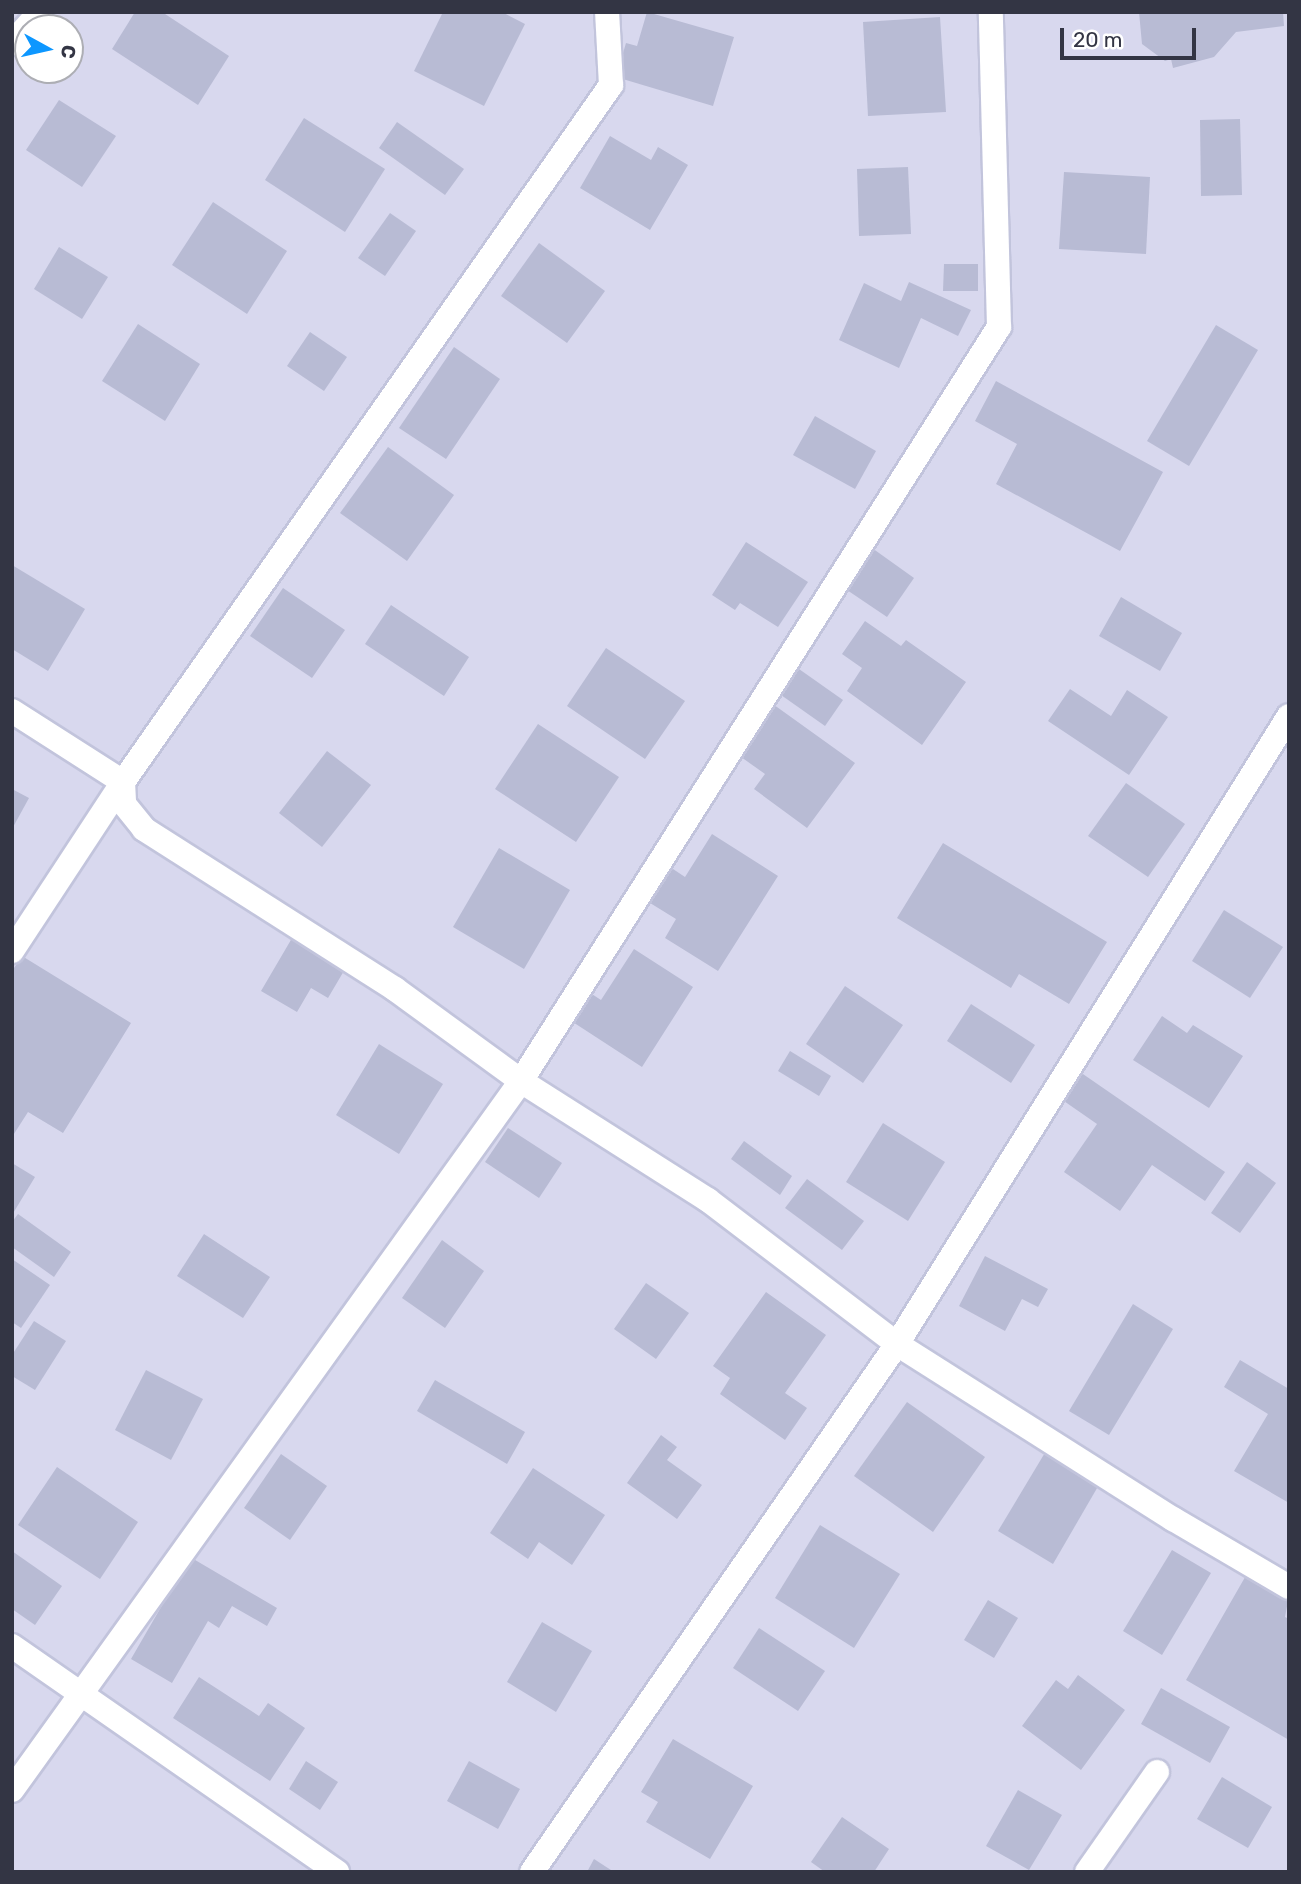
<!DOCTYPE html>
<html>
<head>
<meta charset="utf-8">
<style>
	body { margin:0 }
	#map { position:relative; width:1301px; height:1884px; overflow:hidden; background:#e3e3f2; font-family:Rubik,sans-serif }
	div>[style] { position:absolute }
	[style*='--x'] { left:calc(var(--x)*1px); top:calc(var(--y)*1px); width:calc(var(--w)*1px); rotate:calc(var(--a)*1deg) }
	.residential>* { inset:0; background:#d8d8ee }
	.building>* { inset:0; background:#b8bbd4 }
	.roads { filter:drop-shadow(2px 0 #c2c4dc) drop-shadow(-2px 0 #c2c4dc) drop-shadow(0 2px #c2c4dc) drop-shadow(0 -2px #c2c4dc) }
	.lane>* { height:24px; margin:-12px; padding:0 12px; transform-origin:12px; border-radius:12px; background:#fff }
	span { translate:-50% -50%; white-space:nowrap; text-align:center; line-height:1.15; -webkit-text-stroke:5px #fff; paint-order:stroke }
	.frame { position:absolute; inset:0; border:14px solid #333544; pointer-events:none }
	.north { position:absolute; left:14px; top:14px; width:70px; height:70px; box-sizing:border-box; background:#fff; border:2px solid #adaeb4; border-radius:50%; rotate:98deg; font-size:19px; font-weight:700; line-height:28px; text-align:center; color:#333544 }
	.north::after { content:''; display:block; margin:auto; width:24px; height:32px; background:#0d97ff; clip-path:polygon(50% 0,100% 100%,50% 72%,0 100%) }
	.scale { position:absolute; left:1060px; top:28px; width:136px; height:32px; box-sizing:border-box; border:4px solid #333544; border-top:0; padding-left:9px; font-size:21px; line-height:24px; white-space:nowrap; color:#333544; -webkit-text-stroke:5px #fff; paint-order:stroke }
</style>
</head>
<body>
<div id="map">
	<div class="residential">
		<i style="clip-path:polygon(evenodd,12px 12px,1289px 12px,1289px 1872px,12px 1872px,12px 12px,28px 28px,70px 28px,70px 70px,28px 70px,28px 28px)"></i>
	</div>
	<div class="building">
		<i style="clip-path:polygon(135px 12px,162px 12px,229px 56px,198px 105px,112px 49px)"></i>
		<i style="clip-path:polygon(443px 12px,502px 12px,525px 24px,484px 106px,414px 71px)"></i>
		<i style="clip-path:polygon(647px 12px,734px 37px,713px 106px,616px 77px,626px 43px,637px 46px)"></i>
		<i style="clip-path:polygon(1139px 12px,1283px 12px,1284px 26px,1236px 32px,1214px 57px,1173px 68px,1171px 59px,1165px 61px,1142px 44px)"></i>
		<i style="clip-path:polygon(940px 17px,946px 112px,868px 116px,863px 22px)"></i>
		<i style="clip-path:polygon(59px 100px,116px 136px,82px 187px,26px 150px)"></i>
		<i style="clip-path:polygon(304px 118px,385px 169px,345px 232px,265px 180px)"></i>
		<i style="clip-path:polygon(1240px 119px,1242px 195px,1201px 196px,1200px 120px)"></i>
		<i style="clip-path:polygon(397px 122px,464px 169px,445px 195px,379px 148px)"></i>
		<i style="clip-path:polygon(610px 136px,651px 160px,658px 147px,688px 165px,650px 230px,580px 188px)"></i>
		<i style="clip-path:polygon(908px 167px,911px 234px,859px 236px,857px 169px)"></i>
		<i style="clip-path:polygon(1064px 172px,1150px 177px,1146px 254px,1059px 249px)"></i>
		<i style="clip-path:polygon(213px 202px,287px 251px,247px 314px,172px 265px)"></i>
		<i style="clip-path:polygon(390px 213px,416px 231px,385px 276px,358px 258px)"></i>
		<i style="clip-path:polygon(539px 243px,605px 291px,567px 343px,501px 296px)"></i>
		<i style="clip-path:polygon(59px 247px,108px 277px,82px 319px,34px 289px)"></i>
		<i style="clip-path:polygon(944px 264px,978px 264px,978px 291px,943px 291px)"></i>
		<i style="clip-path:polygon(909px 282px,971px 310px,958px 336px,921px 318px,899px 368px,839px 340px,864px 283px,901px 301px)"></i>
		<i style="clip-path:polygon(138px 324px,200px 364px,165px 421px,102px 381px)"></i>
		<i style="clip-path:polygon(1216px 325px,1258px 350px,1189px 466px,1147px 441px)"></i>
		<i style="clip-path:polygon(310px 332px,347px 357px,324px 391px,287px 366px)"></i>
		<i style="clip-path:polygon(454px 347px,500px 379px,446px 459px,399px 428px)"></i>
		<i style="clip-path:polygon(996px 381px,1163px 472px,1120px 551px,996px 484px,1017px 444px,975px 421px)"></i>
		<i style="clip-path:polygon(815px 416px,876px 451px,855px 489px,793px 455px)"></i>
		<i style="clip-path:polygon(388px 447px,454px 495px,407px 561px,340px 513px)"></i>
		<i style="clip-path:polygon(746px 542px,808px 582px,778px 627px,740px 603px,735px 610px,712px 595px)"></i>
		<i style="clip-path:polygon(872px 548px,914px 578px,887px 617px,844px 588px)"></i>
		<i style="clip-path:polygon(12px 565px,85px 609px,48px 671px,12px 649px)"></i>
		<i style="clip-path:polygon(283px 588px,345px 630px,312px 678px,250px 636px)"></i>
		<i style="clip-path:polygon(1121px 597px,1182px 633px,1160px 671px,1099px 636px)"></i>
		<i style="clip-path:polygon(391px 605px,469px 657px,444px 696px,365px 644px)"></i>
		<i style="clip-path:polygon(865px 621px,901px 646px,906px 640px,966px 682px,922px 745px,847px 691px,862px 668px,842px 654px)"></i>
		<i style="clip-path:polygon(606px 648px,685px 701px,645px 759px,567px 706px)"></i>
		<i style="clip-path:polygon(799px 669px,843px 700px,825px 726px,781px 695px)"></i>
		<i style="clip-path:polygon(1070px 689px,1111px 716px,1127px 690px,1168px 717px,1129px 775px,1048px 721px)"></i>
		<i style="clip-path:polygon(770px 702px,855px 763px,807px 828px,754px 789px,765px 774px,734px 752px)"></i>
		<i style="clip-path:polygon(538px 724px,619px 777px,576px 842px,495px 789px)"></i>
		<i style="clip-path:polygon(327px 751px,371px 785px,322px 847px,279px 813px)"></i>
		<i style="clip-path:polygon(1126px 783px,1185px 824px,1148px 877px,1088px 836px)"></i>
		<i style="clip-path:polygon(12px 789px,29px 798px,12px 829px)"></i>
		<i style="clip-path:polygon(712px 834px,778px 876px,718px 971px,665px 938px,676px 919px,642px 898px,664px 863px,685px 877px)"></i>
		<i style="clip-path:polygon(943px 843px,1107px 942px,1069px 1004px,1019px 974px,1011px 988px,897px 918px)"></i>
		<i style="clip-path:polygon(499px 848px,570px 890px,524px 969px,453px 927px)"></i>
		<i style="clip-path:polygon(1224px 910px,1283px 947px,1250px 998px,1192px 961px)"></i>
		<i style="clip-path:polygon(295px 933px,348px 964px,328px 998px,311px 988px,297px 1012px,261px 991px)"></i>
		<i style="clip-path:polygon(634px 949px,693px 987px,642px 1067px,562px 1015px,581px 987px,601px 1000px)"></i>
		<i style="clip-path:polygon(22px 956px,131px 1023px,63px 1133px,28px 1112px,12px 1137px,12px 971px)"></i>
		<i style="clip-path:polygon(845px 986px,903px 1025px,863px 1083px,806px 1044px)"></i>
		<i style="clip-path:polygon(971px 1004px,1035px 1045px,1011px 1083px,947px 1041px)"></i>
		<i style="clip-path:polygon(1162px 1016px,1187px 1033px,1193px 1025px,1243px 1056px,1209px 1108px,1133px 1060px)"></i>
		<i style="clip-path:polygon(379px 1044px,443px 1084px,399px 1154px,336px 1115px)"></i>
		<i style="clip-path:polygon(790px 1051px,831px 1076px,819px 1096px,778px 1071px)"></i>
		<i style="clip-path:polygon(1080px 1072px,1225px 1172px,1205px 1201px,1152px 1165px,1120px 1211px,1064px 1172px,1097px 1124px,1061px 1099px)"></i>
		<i style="clip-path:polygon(883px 1123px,945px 1162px,908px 1221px,846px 1182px)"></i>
		<i style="clip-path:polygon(508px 1128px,562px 1163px,539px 1198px,485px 1162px)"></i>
		<i style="clip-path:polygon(744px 1141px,792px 1176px,780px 1195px,731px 1159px)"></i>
		<i style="clip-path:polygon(1247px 1162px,1276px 1183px,1240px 1233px,1211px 1213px)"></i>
		<i style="clip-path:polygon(12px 1163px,35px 1177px,12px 1215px)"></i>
		<i style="clip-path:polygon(807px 1179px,864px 1221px,842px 1250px,785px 1208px)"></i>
		<i style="clip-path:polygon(18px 1214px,71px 1252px,54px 1277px,12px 1247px,12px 1222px)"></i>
		<i style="clip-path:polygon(204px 1234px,270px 1277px,243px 1318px,177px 1276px)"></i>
		<i style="clip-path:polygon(442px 1240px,484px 1271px,445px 1328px,402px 1298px)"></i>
		<i style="clip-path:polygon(985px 1256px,1048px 1289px,1038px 1307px,1022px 1299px,1005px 1331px,959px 1306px)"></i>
		<i style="clip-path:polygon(12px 1259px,50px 1285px,21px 1328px,12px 1322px)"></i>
		<i style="clip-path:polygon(646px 1283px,689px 1313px,656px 1359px,614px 1329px)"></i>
		<i style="clip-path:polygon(766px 1292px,826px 1335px,785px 1393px,807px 1408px,785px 1440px,720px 1394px,730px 1378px,713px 1366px)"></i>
		<i style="clip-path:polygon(1133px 1304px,1173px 1329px,1109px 1435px,1069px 1411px)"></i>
		<i style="clip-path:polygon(34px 1321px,66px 1341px,35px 1390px,12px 1376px,12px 1355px)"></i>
		<i style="clip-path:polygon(1240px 1360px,1289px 1389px,1289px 1503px,1234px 1471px,1268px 1414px,1224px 1387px)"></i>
		<i style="clip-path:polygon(146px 1370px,203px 1399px,171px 1460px,115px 1430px)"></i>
		<i style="clip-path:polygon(435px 1380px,525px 1432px,507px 1464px,417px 1411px)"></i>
		<i style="clip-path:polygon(907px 1402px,985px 1457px,933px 1532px,854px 1476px)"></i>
		<i style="clip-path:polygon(661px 1435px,677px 1447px,667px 1460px,702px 1485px,677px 1519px,627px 1483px)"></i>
		<i style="clip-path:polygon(1046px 1451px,1100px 1483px,1053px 1564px,998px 1531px)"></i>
		<i style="clip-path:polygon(281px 1454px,327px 1486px,290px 1540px,244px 1508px)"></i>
		<i style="clip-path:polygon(57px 1467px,138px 1522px,100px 1579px,18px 1525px)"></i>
		<i style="clip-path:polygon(533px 1468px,605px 1515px,572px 1565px,539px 1542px,528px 1559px,490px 1533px)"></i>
		<i style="clip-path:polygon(820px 1525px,900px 1574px,854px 1648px,775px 1598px)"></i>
		<i style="clip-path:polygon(1172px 1550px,1211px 1573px,1162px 1655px,1123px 1631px)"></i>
		<i style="clip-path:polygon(12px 1551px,62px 1586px,35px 1625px,12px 1609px)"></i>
		<i style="clip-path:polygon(190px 1557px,277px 1608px,267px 1626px,232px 1606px,219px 1628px,208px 1621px,172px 1683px,131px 1659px)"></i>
		<i style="clip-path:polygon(1248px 1572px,1289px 1596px,1285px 1617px,1289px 1619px,1289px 1740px,1186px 1680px)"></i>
		<i style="clip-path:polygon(988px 1600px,1018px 1618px,994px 1658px,964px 1640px)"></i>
		<i style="clip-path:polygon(542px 1622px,592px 1651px,556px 1712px,507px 1682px)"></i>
		<i style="clip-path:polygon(759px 1628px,825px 1671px,798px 1711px,733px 1668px)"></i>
		<i style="clip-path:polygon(1078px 1675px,1125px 1710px,1081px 1770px,1022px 1726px,1056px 1680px,1068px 1689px)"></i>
		<i style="clip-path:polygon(199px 1677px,259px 1716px,268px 1703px,305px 1728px,270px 1781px,173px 1718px)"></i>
		<i style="clip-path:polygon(1161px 1688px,1230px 1727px,1210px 1763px,1141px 1724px)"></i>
		<i style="clip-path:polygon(673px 1739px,753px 1786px,710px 1859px,646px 1822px,658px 1802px,641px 1792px)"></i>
		<i style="clip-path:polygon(306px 1761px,338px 1782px,320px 1810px,289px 1789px)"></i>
		<i style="clip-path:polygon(469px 1761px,520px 1789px,498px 1829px,447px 1801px)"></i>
		<i style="clip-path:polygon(1222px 1777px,1272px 1807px,1248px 1848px,1197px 1819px)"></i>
		<i style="clip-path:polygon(1018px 1790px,1062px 1815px,1029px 1870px,986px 1846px)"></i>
		<i style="clip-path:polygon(842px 1817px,889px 1849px,874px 1872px,825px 1872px,811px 1862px)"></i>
		<i style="clip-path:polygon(594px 1859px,614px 1872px,587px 1872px)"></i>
	</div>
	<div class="roads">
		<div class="lane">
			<i style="--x:12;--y:43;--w:42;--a:-47.9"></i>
			<i style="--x:12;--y:711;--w:132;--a:32.6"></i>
			<i style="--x:123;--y:782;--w:22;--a:87"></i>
			<i style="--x:124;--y:804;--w:32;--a:51"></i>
			<i style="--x:144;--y:829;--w:298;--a:32.5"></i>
			<i style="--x:395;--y:989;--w:156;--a:36.1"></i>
			<i style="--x:521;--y:1081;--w:222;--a:32.5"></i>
			<i style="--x:708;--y:1200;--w:238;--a:37.3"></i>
			<i style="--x:897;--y:1344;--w:327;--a:32.4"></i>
			<i style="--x:1173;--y:1519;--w:134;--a:30.4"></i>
			<i style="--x:12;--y:951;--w:202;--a:-56.7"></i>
			<i style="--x:123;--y:782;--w:851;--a:-55"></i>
			<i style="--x:611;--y:85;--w:73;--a:-93.1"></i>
			<i style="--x:12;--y:1646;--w:396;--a:34.8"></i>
			<i style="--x:12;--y:1790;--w:873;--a:-54.32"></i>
			<i style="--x:521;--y:1081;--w:893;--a:-57.63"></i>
			<i style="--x:999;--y:327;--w:315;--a:-91.5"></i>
			<i style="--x:532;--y:1872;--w:642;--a:-55.34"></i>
			<i style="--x:897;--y:1344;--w:740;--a:-58.03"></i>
			<i style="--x:1087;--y:1872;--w:122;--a:-55"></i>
		</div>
	</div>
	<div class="frame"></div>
	<div class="north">С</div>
	<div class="scale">20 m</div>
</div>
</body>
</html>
